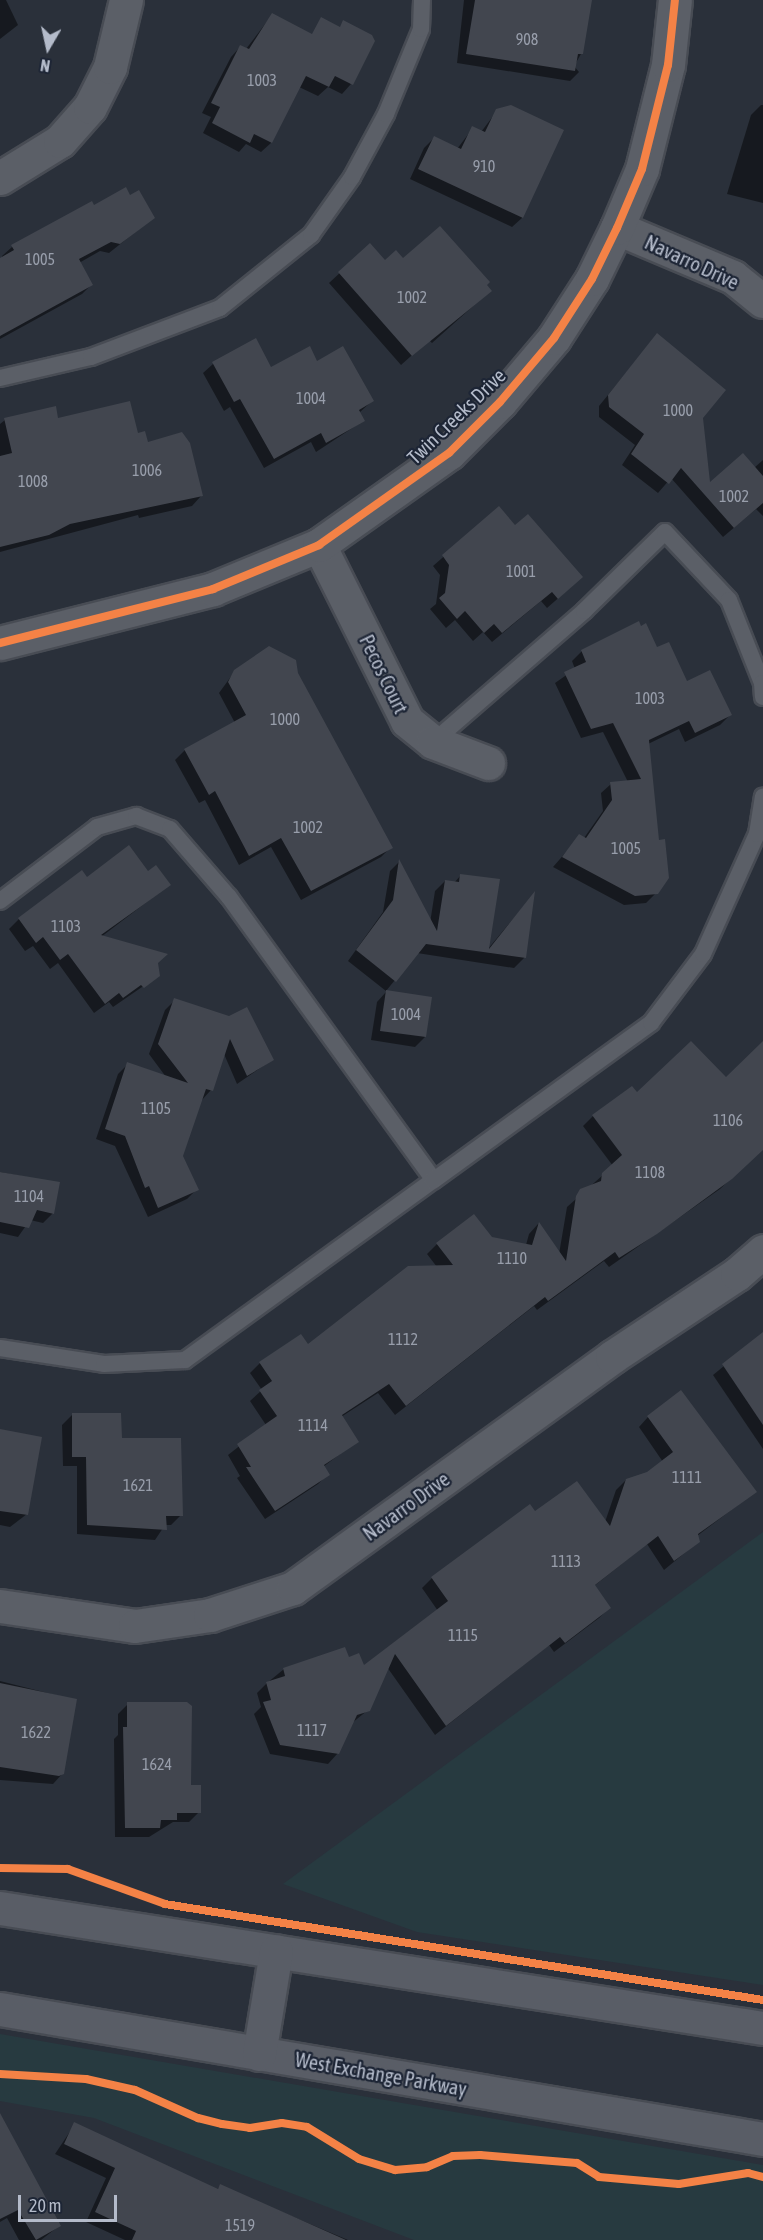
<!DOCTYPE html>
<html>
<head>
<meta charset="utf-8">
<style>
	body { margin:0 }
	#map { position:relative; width:763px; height:2240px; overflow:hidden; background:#2a303a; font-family:"Asap Condensed",sans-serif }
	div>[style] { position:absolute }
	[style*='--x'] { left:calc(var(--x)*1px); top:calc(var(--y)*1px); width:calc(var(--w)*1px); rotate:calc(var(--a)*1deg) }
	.green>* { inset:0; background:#273a40 }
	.shadow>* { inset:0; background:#0007 }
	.building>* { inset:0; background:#42464f }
	.roads { filter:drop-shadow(2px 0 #484c54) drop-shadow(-2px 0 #484c54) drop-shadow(0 2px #484c54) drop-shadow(0 -2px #484c54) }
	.service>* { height:16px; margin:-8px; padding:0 8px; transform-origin:8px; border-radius:8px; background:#5b5f67 }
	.minor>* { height:33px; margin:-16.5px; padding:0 16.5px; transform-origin:16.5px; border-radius:16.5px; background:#5b5f67 }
	.tertiary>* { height:33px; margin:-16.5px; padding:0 16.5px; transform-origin:16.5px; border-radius:16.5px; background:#5b5f67 }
	.secondary>* { height:33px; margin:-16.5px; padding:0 16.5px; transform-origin:16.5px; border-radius:16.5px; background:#595d66 }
	.cycleway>* { height:8px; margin:-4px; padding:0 4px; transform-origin:4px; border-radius:4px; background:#f48246 }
	span { translate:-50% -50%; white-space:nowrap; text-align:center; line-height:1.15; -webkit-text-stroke:4.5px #1d2535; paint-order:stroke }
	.number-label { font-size:16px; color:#989eab }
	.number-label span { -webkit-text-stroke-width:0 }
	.street-label { font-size:20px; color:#b4bbca }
	.north { position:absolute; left:18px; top:18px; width:60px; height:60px; -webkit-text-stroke:4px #1d2535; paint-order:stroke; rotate:189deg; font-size:16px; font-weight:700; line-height:24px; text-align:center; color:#b4bbca }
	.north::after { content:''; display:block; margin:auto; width:21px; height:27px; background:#b4bbca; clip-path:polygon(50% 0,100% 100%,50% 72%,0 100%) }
	.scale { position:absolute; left:18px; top:2195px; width:99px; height:27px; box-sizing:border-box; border:3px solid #b4bbca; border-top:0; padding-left:8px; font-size:18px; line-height:21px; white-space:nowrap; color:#b4bbca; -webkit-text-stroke:4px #1d2535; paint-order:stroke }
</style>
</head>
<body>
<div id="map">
	<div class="green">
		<i style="clip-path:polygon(763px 1532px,763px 1985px,417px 1932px,283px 1884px)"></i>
		<i style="clip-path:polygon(0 2034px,763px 2165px,763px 2240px,414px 2240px,94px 2118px,0 2101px)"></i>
	</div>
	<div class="shadow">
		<i style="clip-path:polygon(0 0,6px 0,18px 25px,0 39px)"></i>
		<i style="clip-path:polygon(464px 0,588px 0,581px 54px,574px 66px,579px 72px,570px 81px,457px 63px)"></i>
		<i style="clip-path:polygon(272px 15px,351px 84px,342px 94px,328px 87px,318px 96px,299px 87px,271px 143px,261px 152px,246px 144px,239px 152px,203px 133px,211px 117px,202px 113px,231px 57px,240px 47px,246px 49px)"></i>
		<i style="clip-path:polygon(761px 105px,763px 105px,763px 203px,727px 194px,751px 115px)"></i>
		<i style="clip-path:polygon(497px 111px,562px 131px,522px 218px,512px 227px,410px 179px,424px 148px,434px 138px,457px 149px,473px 128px,481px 132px)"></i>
		<i style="clip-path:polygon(91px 203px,94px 207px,153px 218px,109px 253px,100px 251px,79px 263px,91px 285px,82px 294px,0 339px,2px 256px,12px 247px)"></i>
		<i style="clip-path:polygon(370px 245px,385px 262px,403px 260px,485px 285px,490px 291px,432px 343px,429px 340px,401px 365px,329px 283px)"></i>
		<i style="clip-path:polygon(657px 335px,702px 417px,708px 485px,754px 468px,763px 460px,763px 516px,756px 509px,723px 537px,671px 478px,658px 493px,622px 465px,635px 445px,599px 417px,599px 406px)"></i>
		<i style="clip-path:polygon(317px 363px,372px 401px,359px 413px,363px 421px,316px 452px,311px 442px,264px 468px,230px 407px,224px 411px,203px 373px,213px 364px,271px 369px)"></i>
		<i style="clip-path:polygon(5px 420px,137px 435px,201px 496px,192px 506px,139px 518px,138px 515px,0 552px,0 424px)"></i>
		<i style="clip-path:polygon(499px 508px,571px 587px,547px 608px,541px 601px,492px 642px,483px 632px,473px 641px,455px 620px,446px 628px,430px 609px,436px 604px,440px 575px,433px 566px)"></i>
		<i style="clip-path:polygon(657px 649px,687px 683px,730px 715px,720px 725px,685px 742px,679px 729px,648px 744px,656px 893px,646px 903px,624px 905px,553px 867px,580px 836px,584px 838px,603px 811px,601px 793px,611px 784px,628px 782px,603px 732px,581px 738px,555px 683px,575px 669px,572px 661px,582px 651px)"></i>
		<i style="clip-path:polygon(235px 671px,297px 674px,391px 847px,381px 857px,301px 900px,271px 847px,239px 865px,205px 800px,199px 803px,175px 760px,185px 750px,235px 723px,219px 693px)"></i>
		<i style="clip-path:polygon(399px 862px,430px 923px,435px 891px,445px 881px,454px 883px,461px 875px,487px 950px,533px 895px,524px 958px,514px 968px,417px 953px,386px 991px,348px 961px,383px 912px,390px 871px)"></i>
		<i style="clip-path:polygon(148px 873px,169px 885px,101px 937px,156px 964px,158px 976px,113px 1007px,109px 1002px,94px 1013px,58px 963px,50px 969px,33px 946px,25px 951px,9px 929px,19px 919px,86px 879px)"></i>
		<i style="clip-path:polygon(386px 992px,425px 1037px,415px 1047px,371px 1040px,377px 1002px)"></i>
		<i style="clip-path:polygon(175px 1000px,272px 1060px,237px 1084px,224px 1054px,211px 1090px,201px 1101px,182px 1156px,197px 1189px,187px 1199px,148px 1217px,115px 1146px,96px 1139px,118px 1074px,128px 1064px,166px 1077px,149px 1054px,165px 1010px)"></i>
		<i style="clip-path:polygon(763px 1047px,763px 1148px,720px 1189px,609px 1267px,604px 1261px,537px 1310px,534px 1306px,395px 1415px,378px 1393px,341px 1417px,357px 1441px,323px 1467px,328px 1474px,318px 1484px,265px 1519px,237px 1478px,240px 1476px,228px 1455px,266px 1425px,250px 1401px,262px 1390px,250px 1373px,260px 1363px,301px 1336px,308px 1346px,437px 1267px,427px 1254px,437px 1244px,491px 1239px,526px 1245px,529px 1234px,538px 1224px,559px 1254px,567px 1207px,613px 1166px,583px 1126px,593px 1116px,636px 1094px,725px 1079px)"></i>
		<i style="clip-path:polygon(0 1172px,58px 1183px,53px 1213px,43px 1223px,30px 1220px,18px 1237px,0 1233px)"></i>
		<i style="clip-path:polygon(763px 1334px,763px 1449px,713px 1375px)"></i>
		<i style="clip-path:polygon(72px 1415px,120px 1440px,181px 1515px,171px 1525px,165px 1525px,155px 1540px,77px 1534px,77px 1466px,63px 1466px,62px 1425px)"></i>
		<i style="clip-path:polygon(648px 1417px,755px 1492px,697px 1536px,698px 1542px,664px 1570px,647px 1544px,594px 1586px,609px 1608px,599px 1618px,554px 1652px,549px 1645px,435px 1735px,387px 1667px,368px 1710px,352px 1723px,338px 1753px,328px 1764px,270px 1754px,254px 1714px,261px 1707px,257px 1693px,267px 1683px,284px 1669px,348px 1659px,364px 1668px,438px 1611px,422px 1588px,432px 1578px,530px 1506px,535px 1513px,605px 1522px,616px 1490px,626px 1480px,648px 1473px,663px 1462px,639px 1427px)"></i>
		<i style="clip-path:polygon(0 1431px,27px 1514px,10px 1527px,0 1525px)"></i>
		<i style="clip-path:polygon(0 1681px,75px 1700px,63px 1773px,53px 1784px,0 1780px)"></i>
		<i style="clip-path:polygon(128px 1704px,189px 1787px,199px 1812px,189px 1822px,173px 1822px,149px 1837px,115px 1837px,114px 1739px,118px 1735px,118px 1714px)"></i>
		<i style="clip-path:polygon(0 2118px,59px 2226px,41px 2240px,19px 2240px,7px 2218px,0 2222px)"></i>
		<i style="clip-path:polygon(75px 2124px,217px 2190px,220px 2186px,348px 2240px,125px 2240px,86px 2222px,106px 2178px,55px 2154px)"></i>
	</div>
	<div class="building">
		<i style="clip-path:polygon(475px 0,592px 0,583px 54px,578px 54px,575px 71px,466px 54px)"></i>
		<i style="clip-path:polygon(272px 13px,312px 34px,321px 17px,340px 27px,343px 20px,372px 35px,375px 41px,353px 85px,335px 76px,329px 87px,306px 76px,272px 143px,254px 134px,250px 143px,212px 123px,220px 107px,211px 103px,240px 45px,249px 49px)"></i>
		<i style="clip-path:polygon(511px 105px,564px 130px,523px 218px,418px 169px,434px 136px,461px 149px,472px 126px,485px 132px,496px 109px)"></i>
		<i style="clip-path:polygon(126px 187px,130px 195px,139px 190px,155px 218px,120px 244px,111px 242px,79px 259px,93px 285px,0 336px,0 258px,14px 250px,11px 245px,92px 201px,94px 205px)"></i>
		<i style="clip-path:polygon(440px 226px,490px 282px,487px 285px,492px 291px,412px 356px,338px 272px,370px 243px,385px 260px,396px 250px,403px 258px)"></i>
		<i style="clip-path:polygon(657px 333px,726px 390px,703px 418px,710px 482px,743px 453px,763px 476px,763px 503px,734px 528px,681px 468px,669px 484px,631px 454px,644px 434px,609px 407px,608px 395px)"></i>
		<i style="clip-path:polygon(256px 338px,271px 367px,310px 346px,317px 361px,343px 346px,374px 401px,359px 410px,365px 421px,326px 443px,321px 433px,274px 459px,240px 399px,234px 402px,212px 362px)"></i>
		<i style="clip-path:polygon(130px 401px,138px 433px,145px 431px,148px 442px,182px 432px,190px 443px,203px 496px,70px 524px,49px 535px,0 547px,0 456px,12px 453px,4px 418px,56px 406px,58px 418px)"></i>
		<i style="clip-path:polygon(499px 506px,515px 525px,528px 514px,583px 577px,558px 599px,552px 592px,502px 633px,494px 624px,484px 633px,465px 611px,457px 619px,439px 598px,445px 593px,449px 565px,442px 555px)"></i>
		<i style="clip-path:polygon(639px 621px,641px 626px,646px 623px,657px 647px,669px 642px,687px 681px,710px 670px,732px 715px,695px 733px,689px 721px,649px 740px,659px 840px,665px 839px,669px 878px,658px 894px,635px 896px,562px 857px,579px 834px,586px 838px,612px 800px,610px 782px,641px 779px,613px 723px,591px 729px,564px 672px,586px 662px,581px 650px)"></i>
		<i style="clip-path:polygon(269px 646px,296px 660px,298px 673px,393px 848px,311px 891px,281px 838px,249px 856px,215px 791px,209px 795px,184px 749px,246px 715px,228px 682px,234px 670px)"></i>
		<i style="clip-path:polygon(129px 845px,148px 871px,156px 865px,171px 885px,101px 935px,168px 954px,158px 963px,160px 976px,144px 988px,141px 985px,123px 998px,119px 993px,105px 1004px,68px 954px,60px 960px,43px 937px,36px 943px,18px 918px,82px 870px,87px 877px)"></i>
		<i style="clip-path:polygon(399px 859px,437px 931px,445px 880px,459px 882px,460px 874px,500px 879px,489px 949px,535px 891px,526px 958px,426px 944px,396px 982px,356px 950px,393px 900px)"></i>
		<i style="clip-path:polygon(386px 990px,432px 997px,426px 1037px,380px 1031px)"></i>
		<i style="clip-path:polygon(174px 998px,229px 1016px,247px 1007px,274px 1060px,247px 1076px,230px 1039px,213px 1091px,206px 1089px,183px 1156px,199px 1190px,158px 1208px,149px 1186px,145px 1188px,125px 1136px,105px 1129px,127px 1062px,188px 1083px,158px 1044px)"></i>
		<i style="clip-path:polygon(691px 1041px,726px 1077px,763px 1041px,763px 1150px,732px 1179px,657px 1234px,619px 1258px,615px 1252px,548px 1301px,545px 1297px,406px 1406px,389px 1384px,342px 1415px,359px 1442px,324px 1465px,330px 1475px,275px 1511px,246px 1467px,251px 1467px,237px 1444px,277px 1416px,259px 1390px,272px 1381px,259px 1362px,301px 1334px,308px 1344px,408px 1266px,453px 1265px,436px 1243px,474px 1214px,492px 1237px,532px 1245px,539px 1222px,566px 1261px,576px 1196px,580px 1189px,601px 1181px,602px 1173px,622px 1155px,592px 1115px,632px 1086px,637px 1092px)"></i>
		<i style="clip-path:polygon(0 1172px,60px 1182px,54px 1214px,37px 1210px,29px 1228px,0 1222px)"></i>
		<i style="clip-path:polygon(763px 1332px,763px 1425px,722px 1364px)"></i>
		<i style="clip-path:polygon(681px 1390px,757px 1492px,698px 1534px,700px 1542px,674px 1561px,658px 1536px,595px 1585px,611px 1608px,565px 1643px,560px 1637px,446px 1726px,395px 1654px,370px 1711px,357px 1715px,339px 1754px,280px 1745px,263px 1702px,271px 1700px,266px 1682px,285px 1676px,283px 1668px,345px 1647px,349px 1657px,359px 1653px,364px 1665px,448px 1601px,431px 1577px,530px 1504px,535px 1511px,577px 1481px,610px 1526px,626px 1479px,647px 1472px,673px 1452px,647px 1416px)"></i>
		<i style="clip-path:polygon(72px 1413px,121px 1413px,122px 1438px,181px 1438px,183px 1516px,166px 1516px,167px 1530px,87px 1525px,86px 1457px,72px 1457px)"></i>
		<i style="clip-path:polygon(0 1429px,42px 1437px,28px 1515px,0 1511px)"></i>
		<i style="clip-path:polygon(0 1683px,77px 1699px,64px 1774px,59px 1776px,0 1767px)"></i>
		<i style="clip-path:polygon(127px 1702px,187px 1702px,192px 1706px,191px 1785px,201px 1785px,201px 1813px,177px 1813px,177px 1820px,161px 1820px,160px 1828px,125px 1828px,123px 1727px,127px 1727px)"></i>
		<i style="clip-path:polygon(0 2113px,61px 2226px,36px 2240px,18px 2210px,0 2219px)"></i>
		<i style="clip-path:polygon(74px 2122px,218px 2189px,220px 2184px,346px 2240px,132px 2240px,136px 2231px,95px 2212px,115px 2168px,64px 2144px)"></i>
	</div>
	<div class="roads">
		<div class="service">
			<i style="--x:0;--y:378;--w:93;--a:-13"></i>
			<i style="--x:91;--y:357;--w:138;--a:-20.8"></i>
			<i style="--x:220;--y:308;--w:117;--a:-38.7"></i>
			<i style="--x:311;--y:235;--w:71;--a:-54.7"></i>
			<i style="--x:352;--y:177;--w:72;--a:-61.6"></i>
			<i style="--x:386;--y:114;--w:92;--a:-67.6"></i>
			<i style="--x:421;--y:29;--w:29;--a:-88"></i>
			<i style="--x:433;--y:742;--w:200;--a:-40.9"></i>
			<i style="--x:584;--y:611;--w:113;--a:-44.3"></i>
			<i style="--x:665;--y:532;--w:93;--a:46.7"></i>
			<i style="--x:729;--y:600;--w:89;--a:68.3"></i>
			<i style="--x:762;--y:683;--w:14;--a:86"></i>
			<i style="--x:0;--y:901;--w:122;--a:-37.3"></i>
			<i style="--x:97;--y:827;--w:41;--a:-15.8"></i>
			<i style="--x:136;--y:816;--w:36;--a:21"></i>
			<i style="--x:170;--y:829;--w:90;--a:49.1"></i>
			<i style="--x:229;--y:897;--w:349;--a:54.1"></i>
			<i style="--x:0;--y:1348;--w:105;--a:8.7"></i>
			<i style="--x:104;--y:1364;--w:81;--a:-2.8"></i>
			<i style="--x:185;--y:1360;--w:307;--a:-35.9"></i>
			<i style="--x:434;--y:1180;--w:268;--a:-35.9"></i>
			<i style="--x:651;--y:1023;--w:86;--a:-53"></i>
			<i style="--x:703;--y:954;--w:132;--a:-65.8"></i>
			<i style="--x:757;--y:834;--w:38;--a:-81"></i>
		</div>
		<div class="minor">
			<i style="--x:0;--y:178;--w:70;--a:-31.7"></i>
			<i style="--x:60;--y:141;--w:45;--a:-48.6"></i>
			<i style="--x:90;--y:107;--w:45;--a:-63.4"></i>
			<i style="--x:110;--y:67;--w:69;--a:-76.6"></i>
			<i style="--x:617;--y:228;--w:126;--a:22.9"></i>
			<i style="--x:733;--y:277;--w:38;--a:39"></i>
			<i style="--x:319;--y:545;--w:197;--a:63.4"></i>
			<i style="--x:407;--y:721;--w:33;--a:39"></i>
			<i style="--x:433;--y:742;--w:59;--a:20.9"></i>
			<i style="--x:0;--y:1606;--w:136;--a:8.4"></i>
			<i style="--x:135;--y:1626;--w:76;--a:-8.3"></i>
			<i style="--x:210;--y:1615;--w:87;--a:-18"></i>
			<i style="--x:293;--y:1588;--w:394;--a:-35.9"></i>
			<i style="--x:612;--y:1357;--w:150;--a:-33.6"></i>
			<i style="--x:737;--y:1274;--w:35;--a:-41"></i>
		</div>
		<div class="tertiary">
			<i style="--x:0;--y:643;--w:220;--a:-14.2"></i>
			<i style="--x:213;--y:589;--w:115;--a:-22.5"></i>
			<i style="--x:319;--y:545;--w:159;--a:-35.3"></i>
			<i style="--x:449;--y:453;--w:72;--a:-45"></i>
			<i style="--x:500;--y:402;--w:84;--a:-49.8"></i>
			<i style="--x:554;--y:338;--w:70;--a:-57.2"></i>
			<i style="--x:592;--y:279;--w:57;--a:-63.9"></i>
			<i style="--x:617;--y:228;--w:64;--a:-67"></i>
			<i style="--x:642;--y:169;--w:107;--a:-76"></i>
			<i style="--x:668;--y:65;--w:65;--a:-83.9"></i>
		</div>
		<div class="secondary">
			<i style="--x:0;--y:1908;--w:772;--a:8.94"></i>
			<i style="--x:0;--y:2009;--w:774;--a:9.67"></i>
			<i style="--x:259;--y:2054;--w:104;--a:-80.6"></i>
		</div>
	</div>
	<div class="cycleway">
		<i style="--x:0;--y:643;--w:220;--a:-14.2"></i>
		<i style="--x:213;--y:589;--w:115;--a:-22.5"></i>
		<i style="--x:319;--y:545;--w:159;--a:-35.3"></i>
		<i style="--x:449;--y:453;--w:72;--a:-45"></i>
		<i style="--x:500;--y:402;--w:84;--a:-49.8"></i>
		<i style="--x:554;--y:338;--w:70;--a:-57.2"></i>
		<i style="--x:592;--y:279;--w:57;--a:-63.9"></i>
		<i style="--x:617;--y:228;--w:64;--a:-67"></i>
		<i style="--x:642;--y:169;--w:107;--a:-76"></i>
		<i style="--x:668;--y:65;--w:65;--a:-83.9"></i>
		<i style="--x:0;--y:1868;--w:68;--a:0.8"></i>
		<i style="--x:68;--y:1869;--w:103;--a:19.8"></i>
		<i style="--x:165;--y:1904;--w:606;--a:9.12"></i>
		<i style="--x:0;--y:2074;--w:86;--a:3.3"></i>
		<i style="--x:86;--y:2079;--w:50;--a:12.7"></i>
		<i style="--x:135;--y:2090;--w:69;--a:24"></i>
		<i style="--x:198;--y:2118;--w:25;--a:14"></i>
		<i style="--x:222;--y:2124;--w:28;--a:8"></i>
		<i style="--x:250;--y:2128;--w:32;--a:-9"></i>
		<i style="--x:282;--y:2123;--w:25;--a:9"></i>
		<i style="--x:307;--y:2127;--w:61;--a:31.6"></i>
		<i style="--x:359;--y:2159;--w:38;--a:17"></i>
		<i style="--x:395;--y:2170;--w:32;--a:-5"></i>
		<i style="--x:427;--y:2167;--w:28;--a:-23"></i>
		<i style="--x:453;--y:2156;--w:27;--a:-2"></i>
		<i style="--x:480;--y:2155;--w:97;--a:4.7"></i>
		<i style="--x:577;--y:2163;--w:26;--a:32"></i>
		<i style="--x:599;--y:2177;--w:80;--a:5"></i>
		<i style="--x:679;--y:2184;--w:70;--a:-9.1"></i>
		<i style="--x:748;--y:2173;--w:16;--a:15"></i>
	</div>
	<div class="number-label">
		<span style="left:527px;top:39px">908</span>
		<span style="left:262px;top:80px">1003</span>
		<span style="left:484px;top:166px">910</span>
		<span style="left:40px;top:259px">1005</span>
		<span style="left:412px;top:297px">1002</span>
		<span style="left:311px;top:398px">1004</span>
		<span style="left:678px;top:410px">1000</span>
		<span style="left:147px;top:470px">1006</span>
		<span style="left:33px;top:481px">1008</span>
		<span style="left:734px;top:496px">1002</span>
		<span style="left:521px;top:571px">1001</span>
		<span style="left:650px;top:698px">1003</span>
		<span style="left:285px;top:719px">1000</span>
		<span style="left:308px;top:827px">1002</span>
		<span style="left:626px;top:848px">1005</span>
		<span style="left:66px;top:926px">1103</span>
		<span style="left:406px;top:1014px">1004</span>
		<span style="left:156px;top:1108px">1105</span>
		<span style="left:728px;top:1120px">1106</span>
		<span style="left:650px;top:1172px">1108</span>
		<span style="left:29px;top:1196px">1104</span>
		<span style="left:512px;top:1258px">1110</span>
		<span style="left:403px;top:1339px">1112</span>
		<span style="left:313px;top:1425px">1114</span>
		<span style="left:687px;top:1477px">1111</span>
		<span style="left:138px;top:1485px">1621</span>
		<span style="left:566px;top:1561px">1113</span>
		<span style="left:463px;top:1635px">1115</span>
		<span style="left:312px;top:1730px">1117</span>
		<span style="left:36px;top:1732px">1622</span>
		<span style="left:157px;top:1764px">1624</span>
		<span style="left:240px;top:2225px">1519</span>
	</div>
	<div class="street-label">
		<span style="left:692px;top:262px;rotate:25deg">Navarro Drive</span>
		<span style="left:456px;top:416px;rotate:-44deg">Twin Creeks Drive</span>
		<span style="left:384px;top:674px;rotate:64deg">Pecos Court</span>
		<span style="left:406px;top:1506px;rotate:-36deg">Navarro Drive</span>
		<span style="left:381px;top:2074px;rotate:10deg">West Exchange Parkway</span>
	</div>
	<div class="north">N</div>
	<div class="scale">20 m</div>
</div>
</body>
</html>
